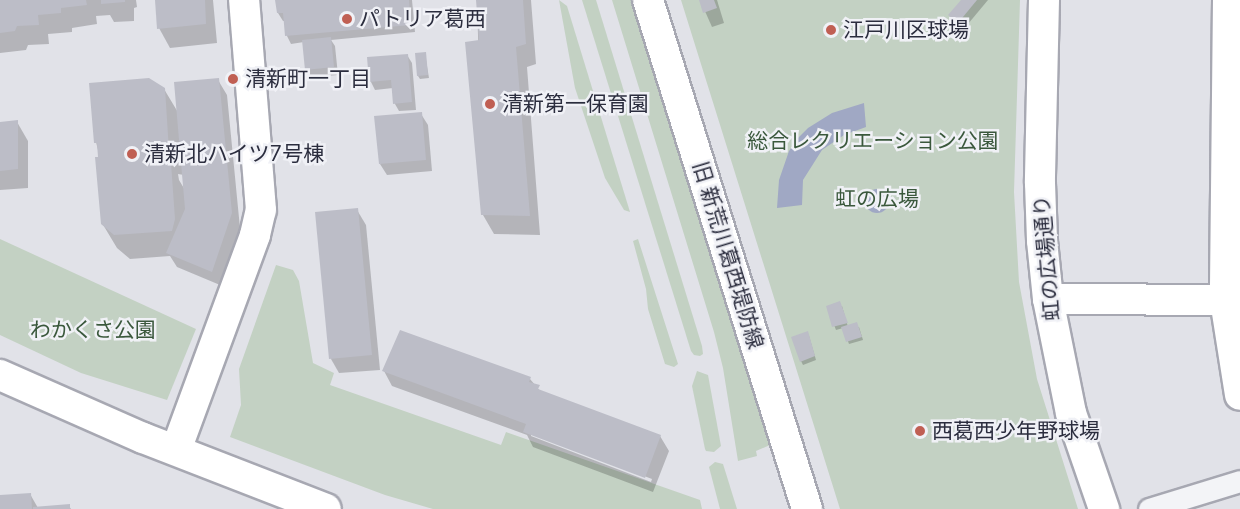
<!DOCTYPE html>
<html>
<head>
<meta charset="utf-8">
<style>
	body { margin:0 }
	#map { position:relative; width:1240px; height:509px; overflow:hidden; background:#e1e2e8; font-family:"Nunito Sans","Noto Sans JP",sans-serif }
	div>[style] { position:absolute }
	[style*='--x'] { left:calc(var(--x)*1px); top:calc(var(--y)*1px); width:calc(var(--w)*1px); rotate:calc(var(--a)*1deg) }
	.green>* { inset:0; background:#c3d1c3 }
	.water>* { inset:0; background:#a0a8c4 }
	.round { border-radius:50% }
	.shadow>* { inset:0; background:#0003 }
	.building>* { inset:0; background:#bcbdc7 }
	.roads { filter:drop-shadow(2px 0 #a7a8b2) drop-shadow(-2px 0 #a7a8b2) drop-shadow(0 2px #a7a8b2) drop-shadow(0 -2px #a7a8b2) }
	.street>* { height:21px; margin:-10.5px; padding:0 10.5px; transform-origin:10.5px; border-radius:10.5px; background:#f3f4f7 }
	.secondary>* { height:30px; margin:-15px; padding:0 15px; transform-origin:15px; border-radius:15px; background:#fff }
	.dots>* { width:16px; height:16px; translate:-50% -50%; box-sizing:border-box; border:3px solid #f0f1f6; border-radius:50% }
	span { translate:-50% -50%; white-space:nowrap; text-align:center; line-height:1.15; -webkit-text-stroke:5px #f0f1f6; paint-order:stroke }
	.poi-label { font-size:21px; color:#2b2d3e }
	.left { translate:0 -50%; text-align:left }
	.park-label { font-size:21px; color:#3a583c }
	.street-label { font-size:21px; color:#2b2d3e }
</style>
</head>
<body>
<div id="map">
	<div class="green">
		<i style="clip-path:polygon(559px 0,567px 6px,630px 212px,624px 210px,605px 178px,575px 88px)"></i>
		<i style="clip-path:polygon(582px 0,596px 0,702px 346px,703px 354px,700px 356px,694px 355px,691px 351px)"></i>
		<i style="clip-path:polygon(612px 0,633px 0,770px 445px,756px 451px,757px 456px,738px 461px,723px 368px,714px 332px)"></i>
		<i style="clip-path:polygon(681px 0,1020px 0,1014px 192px,1019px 282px,1037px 379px,1078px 509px,840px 509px)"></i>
		<i style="clip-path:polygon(0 239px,196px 329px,167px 400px,81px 373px,0 335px)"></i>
		<i style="clip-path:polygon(638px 239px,678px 364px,674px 367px,665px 364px,648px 309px,646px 289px,633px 241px)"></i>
		<i style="clip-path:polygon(276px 265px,293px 270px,299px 281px,313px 363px,334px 373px,330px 385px,501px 445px,506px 432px,700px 500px,702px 509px,433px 509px,385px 495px,230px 437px,241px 405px,239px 369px)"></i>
		<i style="clip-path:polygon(697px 371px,708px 375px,721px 446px,714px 452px,706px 451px,705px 449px,692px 386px)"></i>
		<i style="clip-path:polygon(715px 462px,723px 464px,737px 509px,720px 509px,709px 467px)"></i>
	</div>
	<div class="water">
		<i style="clip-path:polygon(864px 103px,866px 127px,844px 135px,822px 150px,803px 180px,802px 205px,777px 208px,779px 180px,789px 151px,798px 138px,808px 128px,832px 113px)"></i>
		<i class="round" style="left:865px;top:189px;width:24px;height:24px"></i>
	</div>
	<div class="shadow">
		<i style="clip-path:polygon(0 0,136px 0,137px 7px,134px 8px,134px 21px,114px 22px,110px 15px,96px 16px,97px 24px,72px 28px,72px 32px,48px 34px,49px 44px,28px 45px,26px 50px,0 53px,0 59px)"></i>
		<i style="clip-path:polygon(156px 0,213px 0,217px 43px,170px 48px,159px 28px)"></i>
		<i style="clip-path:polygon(277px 0,412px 0,415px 32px,331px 40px,335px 46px,338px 75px,311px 77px,306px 70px,304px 42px,291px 44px,287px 36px,285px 21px,283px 21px,278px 13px)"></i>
		<i style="clip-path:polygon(477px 0,531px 0,536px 64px,527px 67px,540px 235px,494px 234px,483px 215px)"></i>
		<i style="clip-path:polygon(700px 0,717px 0,724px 23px,712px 27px)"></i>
		<i style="clip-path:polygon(963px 0,988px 0,963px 30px,950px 15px)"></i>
		<i style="clip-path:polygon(425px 54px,429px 78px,420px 79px,418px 76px)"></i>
		<i style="clip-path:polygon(407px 55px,412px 63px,416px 110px,399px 111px,395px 104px,393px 88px,375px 90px,371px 82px,369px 59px)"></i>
		<i style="clip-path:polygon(evenodd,218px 80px,227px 95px,240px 228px,220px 285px,177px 267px,170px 256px,130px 259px,117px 248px,102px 223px,100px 158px,96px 142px,164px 89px,179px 114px,218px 80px,178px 174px,184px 175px,185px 190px,179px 180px,178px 174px)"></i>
		<i style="clip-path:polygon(421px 114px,428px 125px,432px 171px,387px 175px,380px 164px)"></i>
		<i style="clip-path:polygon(17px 122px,28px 141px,28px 188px,0 190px,0 123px)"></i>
		<i style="clip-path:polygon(357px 210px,366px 225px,380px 370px,339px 373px,331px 359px)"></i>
		<i style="clip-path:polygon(842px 306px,848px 327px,859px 327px,863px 340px,849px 344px,843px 328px,836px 330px,827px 307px)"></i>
		<i style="clip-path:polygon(809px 336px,816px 360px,803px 365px,801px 361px)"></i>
		<i style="clip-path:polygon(evenodd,384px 371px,530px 379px,541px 392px,660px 436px,669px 451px,653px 492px,533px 447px,527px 435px,392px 386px,384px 371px,531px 433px,652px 479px,651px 482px,531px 436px,531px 433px)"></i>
		<i style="clip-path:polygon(30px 494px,38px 508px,69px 506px,71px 509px,0 509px,0 497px)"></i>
	</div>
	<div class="building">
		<i style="clip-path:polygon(0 0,86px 0,87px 5px,61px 8px,61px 13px,38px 15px,39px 25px,17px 26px,15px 31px,0 33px)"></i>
		<i style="clip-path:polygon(101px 0,125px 0,125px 2px,101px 4px)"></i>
		<i style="clip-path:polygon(155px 0,205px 0,206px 24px,157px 29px)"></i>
		<i style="clip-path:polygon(275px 0,409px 0,411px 25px,285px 36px,283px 13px,277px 13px)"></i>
		<i style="clip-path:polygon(476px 0,523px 0,526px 44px,516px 47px,530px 216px,481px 215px,465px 42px,479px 40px)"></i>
		<i style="clip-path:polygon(699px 0,714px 0,717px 8px,703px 13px)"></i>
		<i style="clip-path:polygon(961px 0,977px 0,958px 23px,948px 15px)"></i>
		<i style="clip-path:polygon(331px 37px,334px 67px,305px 70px,302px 40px)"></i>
		<i style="clip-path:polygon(426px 52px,428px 75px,417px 76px,415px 53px)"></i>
		<i style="clip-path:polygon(408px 54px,412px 102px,393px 104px,391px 80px,369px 82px,367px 57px)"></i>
		<i style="clip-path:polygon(149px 78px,165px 88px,169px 151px,165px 150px,168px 163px,171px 163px,175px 219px,172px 231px,114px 235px,101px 224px,95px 157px,98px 157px,97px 143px,94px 143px,89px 83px)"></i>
		<i style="clip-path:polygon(219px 78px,232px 213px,212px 272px,166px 253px,185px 209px,174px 82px)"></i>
		<i style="clip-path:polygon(422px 112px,426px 160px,379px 164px,374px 116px)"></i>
		<i style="clip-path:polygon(18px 120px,18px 169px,0 171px,0 122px)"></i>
		<i style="clip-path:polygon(358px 208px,372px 355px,329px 359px,315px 212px)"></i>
		<i style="clip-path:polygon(840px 301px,848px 323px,832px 327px,826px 306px)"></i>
		<i style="clip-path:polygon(857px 322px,862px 337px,846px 342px,841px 327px)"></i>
		<i style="clip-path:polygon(400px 330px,531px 377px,529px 382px,540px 385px,538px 389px,661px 435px,645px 478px,523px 432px,526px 424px,382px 371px)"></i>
		<i style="clip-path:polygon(808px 331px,815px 356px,800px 362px,791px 337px)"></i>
		<i style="clip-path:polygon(31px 493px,32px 509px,0 509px,0 495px)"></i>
		<i style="clip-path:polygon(70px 504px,70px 509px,33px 509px,33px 507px)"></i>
	</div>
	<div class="roads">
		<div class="street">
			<i style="--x:1149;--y:509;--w:95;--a:-17.1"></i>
		</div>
		<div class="secondary">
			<i style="--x:648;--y:0;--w:533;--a:72.65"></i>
			<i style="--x:1044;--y:0;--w:183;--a:91.3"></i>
			<i style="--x:1040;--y:183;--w:58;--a:88"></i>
			<i style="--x:1042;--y:241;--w:58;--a:84.1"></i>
			<i style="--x:1048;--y:299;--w:116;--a:78.6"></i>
			<i style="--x:1071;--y:413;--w:102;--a:71"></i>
			<i style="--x:1228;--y:0;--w:300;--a:90.6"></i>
			<i style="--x:1225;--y:300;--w:96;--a:81"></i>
			<i style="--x:1048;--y:299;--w:192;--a:0.3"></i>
			<i style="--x:0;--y:375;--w:156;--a:23.8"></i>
			<i style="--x:143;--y:438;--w:196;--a:21.2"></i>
			<i style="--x:176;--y:450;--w:229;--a:-69.8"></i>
			<i style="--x:255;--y:235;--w:26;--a:-77"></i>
			<i style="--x:261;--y:210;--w:211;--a:-94.6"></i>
		</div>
	</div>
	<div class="dots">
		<i style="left:347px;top:19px;background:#c05f53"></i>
		<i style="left:831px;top:30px;background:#c05f53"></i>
		<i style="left:233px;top:79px;background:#c05f53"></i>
		<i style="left:490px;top:104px;background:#c05f53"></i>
		<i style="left:132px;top:154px;background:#c05f53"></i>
		<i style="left:920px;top:431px;background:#c05f53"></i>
	</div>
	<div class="poi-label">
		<span class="left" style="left:359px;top:19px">パトリア葛西</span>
		<span class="left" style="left:843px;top:30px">江戸川区球場</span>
		<span class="left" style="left:245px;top:79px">清新町一丁目</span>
		<span class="left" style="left:502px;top:104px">清新第一保育園</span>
		<span class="left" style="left:144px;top:154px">清新北ハイツ7号棟</span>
		<span class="left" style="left:932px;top:431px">西葛西少年野球場</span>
	</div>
	<div class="park-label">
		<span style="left:873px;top:141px">総合レクリエーション公園</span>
		<span style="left:877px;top:199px">虹の広場</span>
		<span style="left:93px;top:330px">わかくさ公園</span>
	</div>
	<div class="street-label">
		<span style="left:728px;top:255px;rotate:73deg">旧 新荒川葛西堤防線</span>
		<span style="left:1047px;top:258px;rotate:-95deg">虹の広場通り</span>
	</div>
</div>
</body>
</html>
